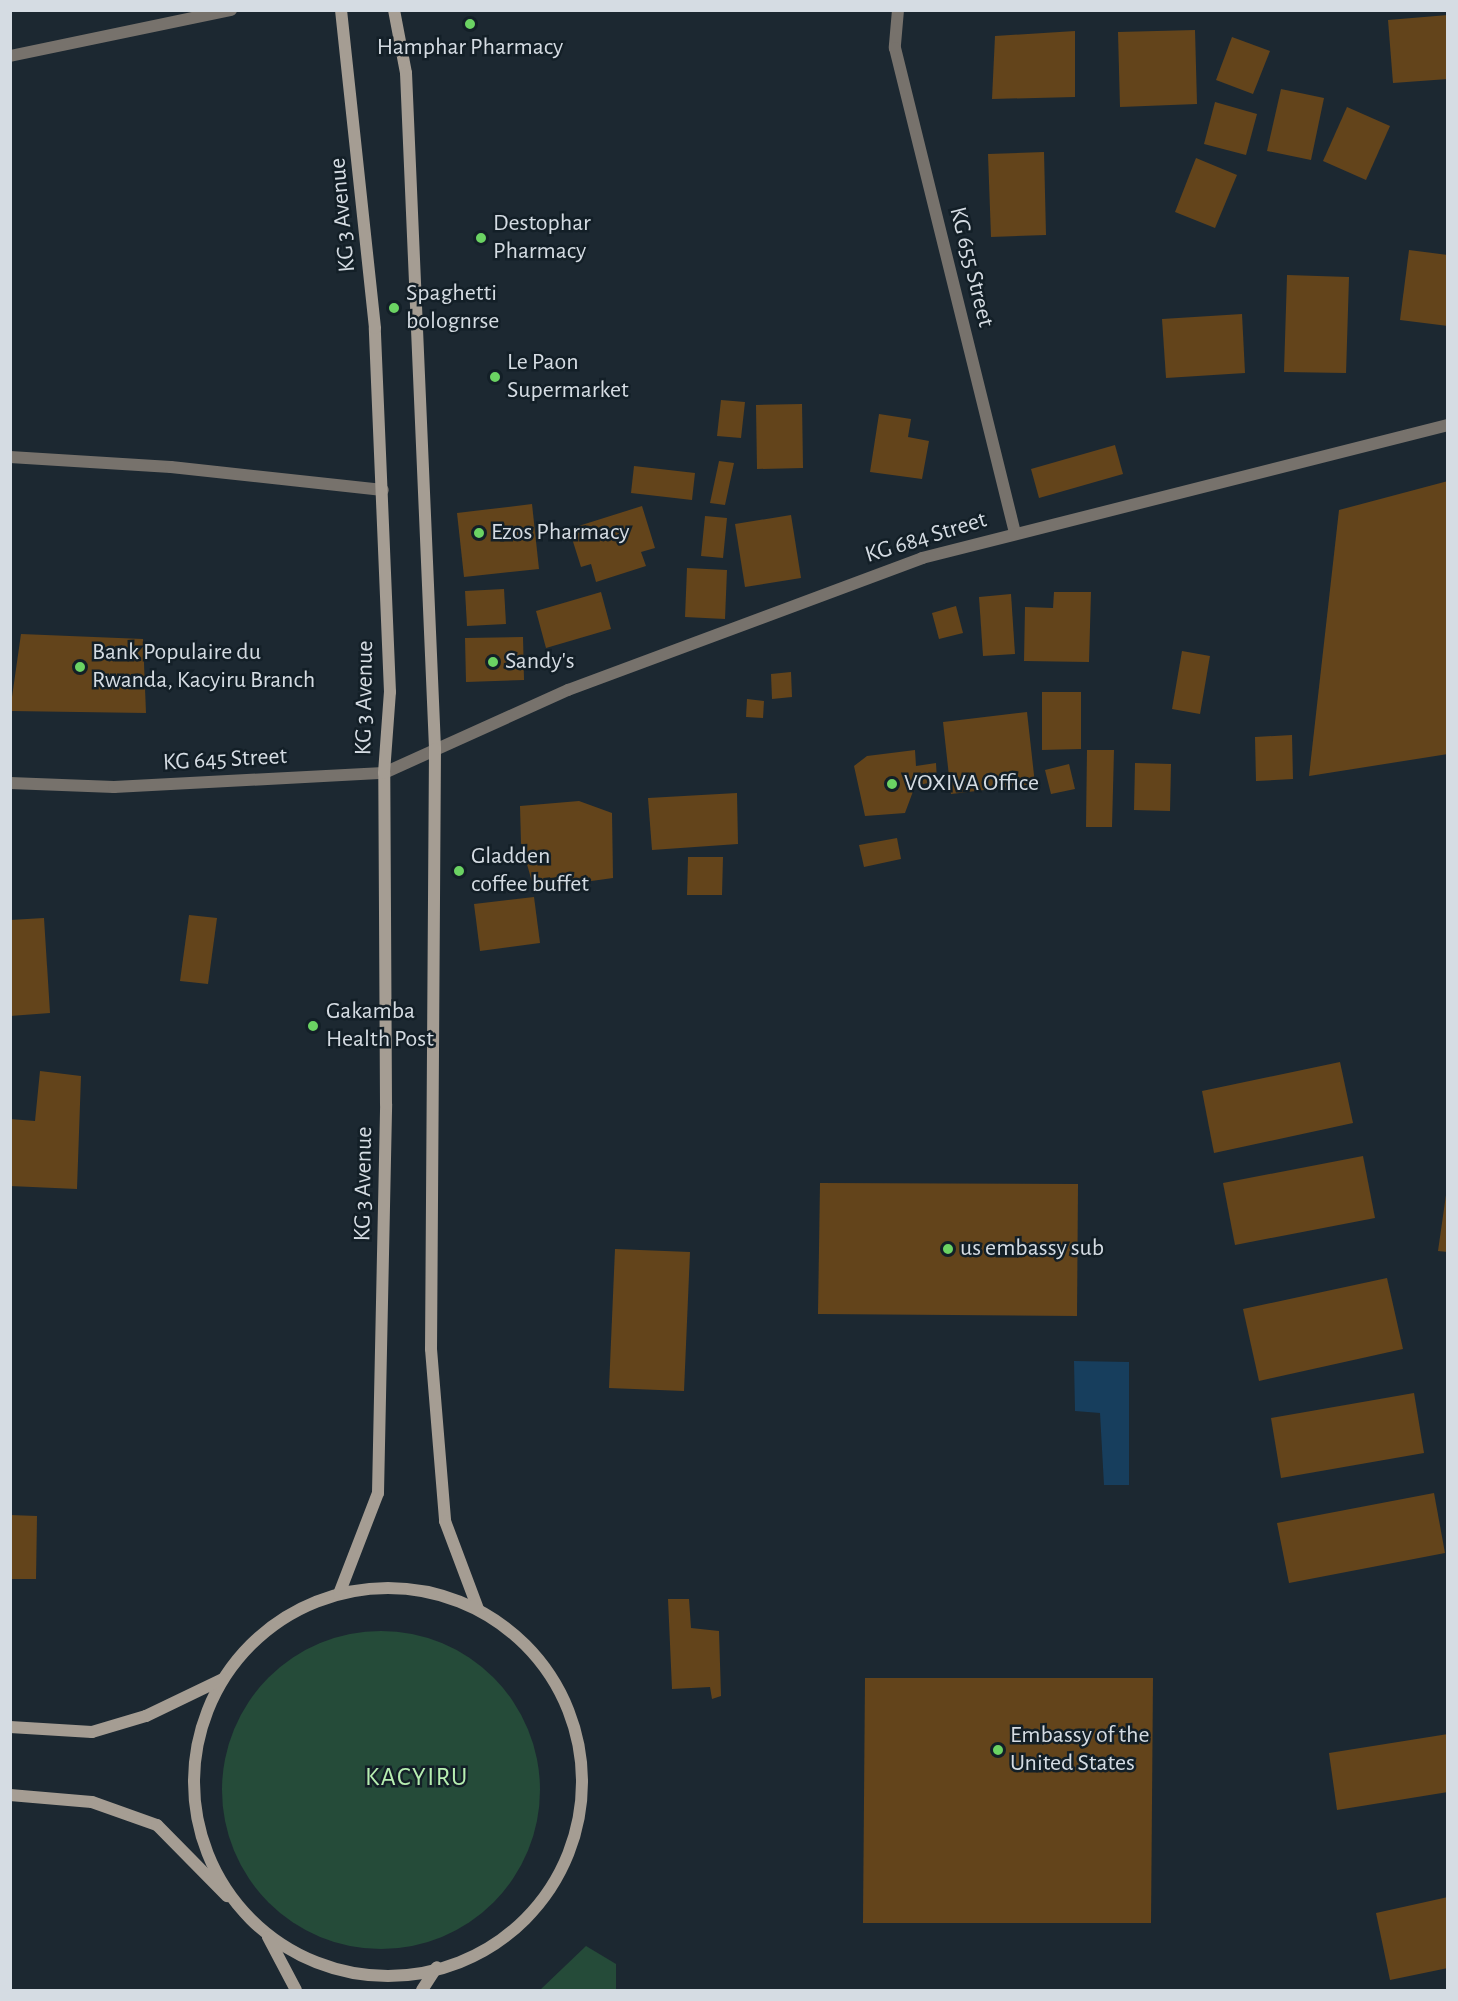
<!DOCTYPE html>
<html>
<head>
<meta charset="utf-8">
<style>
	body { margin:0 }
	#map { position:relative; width:1458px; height:2001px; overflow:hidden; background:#1c2831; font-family:"Alegreya Sans",sans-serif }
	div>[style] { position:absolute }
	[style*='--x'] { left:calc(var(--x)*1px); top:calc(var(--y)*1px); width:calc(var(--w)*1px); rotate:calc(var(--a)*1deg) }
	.green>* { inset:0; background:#254b39 }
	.round { border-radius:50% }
	.water>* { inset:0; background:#173e5d }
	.building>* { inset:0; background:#63441b }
	.street>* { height:12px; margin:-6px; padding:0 6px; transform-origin:6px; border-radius:6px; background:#77726c }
	.secondary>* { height:12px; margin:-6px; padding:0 6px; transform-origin:6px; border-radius:6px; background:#a59d93 }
	.secondary>.ring { margin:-6px; padding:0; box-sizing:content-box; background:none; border:12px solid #a59d93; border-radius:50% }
	.dots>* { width:16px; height:16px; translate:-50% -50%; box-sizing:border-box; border:3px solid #131f27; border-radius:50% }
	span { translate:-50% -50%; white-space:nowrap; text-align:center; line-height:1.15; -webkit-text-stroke:5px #131f27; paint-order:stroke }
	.poi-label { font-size:24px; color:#d5dce3 }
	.left { translate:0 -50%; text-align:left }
	.street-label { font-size:24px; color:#d5dce3 }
	.neighbourhood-label { font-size:26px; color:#b7efb1; letter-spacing:1.5px }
	.frame { position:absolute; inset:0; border:12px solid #d5dce3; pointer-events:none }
</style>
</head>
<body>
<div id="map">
	<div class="green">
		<i class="round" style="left:222px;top:1631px;width:318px;height:318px"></i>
		<i style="clip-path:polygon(586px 1946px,616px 1964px,616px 1990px,540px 1990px)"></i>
	</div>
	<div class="water">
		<i style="clip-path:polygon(1074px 1361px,1129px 1362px,1129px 1485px,1104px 1485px,1100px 1413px,1075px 1411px)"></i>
	</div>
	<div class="building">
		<i style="clip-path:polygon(1448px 15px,1448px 79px,1393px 83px,1388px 20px)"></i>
		<i style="clip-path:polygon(1195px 30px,1197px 104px,1120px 107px,1118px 32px)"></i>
		<i style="clip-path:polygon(1075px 31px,1075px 97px,992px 99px,995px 36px)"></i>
		<i style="clip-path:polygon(1232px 37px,1270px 51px,1253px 94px,1216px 80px)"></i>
		<i style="clip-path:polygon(1281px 89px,1324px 98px,1311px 160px,1267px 151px)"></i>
		<i style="clip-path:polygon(1215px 102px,1257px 114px,1246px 155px,1204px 144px)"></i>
		<i style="clip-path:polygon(1347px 107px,1390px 126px,1366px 180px,1323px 161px)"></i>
		<i style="clip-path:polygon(1044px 152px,1046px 235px,991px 237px,988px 154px)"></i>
		<i style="clip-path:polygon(1196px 158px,1237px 175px,1215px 228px,1175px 212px)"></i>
		<i style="clip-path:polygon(1409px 250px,1448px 255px,1448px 326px,1400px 320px)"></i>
		<i style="clip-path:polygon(1287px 275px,1349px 277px,1346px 373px,1284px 372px)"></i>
		<i style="clip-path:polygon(1242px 314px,1245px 373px,1166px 378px,1162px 319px)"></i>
		<i style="clip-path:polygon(721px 400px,745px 402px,741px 438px,717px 436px)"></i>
		<i style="clip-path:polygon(802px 404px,803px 468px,757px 469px,756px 405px)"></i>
		<i style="clip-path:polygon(879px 414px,911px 419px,908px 437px,929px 441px,922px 479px,870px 472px)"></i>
		<i style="clip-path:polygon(1115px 445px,1123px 474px,1039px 498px,1031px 469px)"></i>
		<i style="clip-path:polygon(719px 461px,734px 463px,725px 505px,710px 503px)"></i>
		<i style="clip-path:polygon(634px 466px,695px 473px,692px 500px,631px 493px)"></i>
		<i style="clip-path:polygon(1448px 481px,1448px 754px,1309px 776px,1339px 510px)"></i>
		<i style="clip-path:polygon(532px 504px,539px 569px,464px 577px,457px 513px)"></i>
		<i style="clip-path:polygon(642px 506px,655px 548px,641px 552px,646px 566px,596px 582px,591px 564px,581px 567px,569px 529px)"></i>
		<i style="clip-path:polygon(791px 515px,801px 578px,745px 587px,735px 524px)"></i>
		<i style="clip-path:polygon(705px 516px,727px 518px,723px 558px,701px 556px)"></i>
		<i style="clip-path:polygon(687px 568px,727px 570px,725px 619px,685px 617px)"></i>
		<i style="clip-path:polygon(504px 589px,506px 624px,467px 626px,465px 591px)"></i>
		<i style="clip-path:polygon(601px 592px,611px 629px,546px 648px,536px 611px)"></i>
		<i style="clip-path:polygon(1054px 592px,1091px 592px,1089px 662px,1024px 661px,1025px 607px,1053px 608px)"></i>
		<i style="clip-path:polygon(1011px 594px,1015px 654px,983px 656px,979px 597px)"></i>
		<i style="clip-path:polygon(956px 606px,963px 633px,939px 639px,932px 613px)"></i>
		<i style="clip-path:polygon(21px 634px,143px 639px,146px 713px,10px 711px)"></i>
		<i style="clip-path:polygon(523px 637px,524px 680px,466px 682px,465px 638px)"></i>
		<i style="clip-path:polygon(1182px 651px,1210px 656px,1200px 714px,1172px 709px)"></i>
		<i style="clip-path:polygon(791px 672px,792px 697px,772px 699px,771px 674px)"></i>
		<i style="clip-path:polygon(1042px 692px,1081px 692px,1081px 749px,1042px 750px)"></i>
		<i style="clip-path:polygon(747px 699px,764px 701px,763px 718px,746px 717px)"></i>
		<i style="clip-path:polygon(1027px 712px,1035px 784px,951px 794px,943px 722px)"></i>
		<i style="clip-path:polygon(1292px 735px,1293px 779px,1256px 781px,1255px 737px)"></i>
		<i style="clip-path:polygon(915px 750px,916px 766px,936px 763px,937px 781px,915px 786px,905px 813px,865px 816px,854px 766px,867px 756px)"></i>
		<i style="clip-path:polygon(1087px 750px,1114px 750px,1112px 827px,1086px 827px)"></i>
		<i style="clip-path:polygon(1135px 763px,1171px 764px,1170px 811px,1134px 810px)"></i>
		<i style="clip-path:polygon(1069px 764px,1075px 789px,1051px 794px,1045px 770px)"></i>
		<i style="clip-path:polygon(737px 793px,738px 844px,652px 850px,648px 798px)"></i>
		<i style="clip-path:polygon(579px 801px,612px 813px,613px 878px,534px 889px,521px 843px,520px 806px)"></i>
		<i style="clip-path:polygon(897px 838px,901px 859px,864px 867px,859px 845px)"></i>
		<i style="clip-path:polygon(688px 857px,723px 857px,722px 895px,687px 895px)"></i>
		<i style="clip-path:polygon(534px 897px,540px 943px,480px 951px,474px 904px)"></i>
		<i style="clip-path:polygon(189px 915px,217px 918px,208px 984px,180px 981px)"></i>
		<i style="clip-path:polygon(44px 918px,50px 1013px,10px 1016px,10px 920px)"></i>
		<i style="clip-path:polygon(1340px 1062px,1353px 1123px,1214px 1153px,1202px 1091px)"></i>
		<i style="clip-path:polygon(40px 1071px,81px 1076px,77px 1189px,10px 1186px,10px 1119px,35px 1121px)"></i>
		<i style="clip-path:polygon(1363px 1156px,1375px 1218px,1235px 1245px,1223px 1183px)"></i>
		<i style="clip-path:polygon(820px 1183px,1078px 1184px,1077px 1316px,818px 1314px)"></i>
		<i style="clip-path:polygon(1446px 1195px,1448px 1195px,1448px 1252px,1438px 1251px)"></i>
		<i style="clip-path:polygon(615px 1249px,690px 1252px,684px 1391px,609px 1388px)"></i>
		<i style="clip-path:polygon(1387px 1278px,1403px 1349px,1259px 1381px,1243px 1309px)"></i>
		<i style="clip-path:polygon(1414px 1393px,1424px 1453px,1281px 1478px,1271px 1418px)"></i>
		<i style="clip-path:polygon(1434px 1493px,1445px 1553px,1289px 1583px,1277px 1523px)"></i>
		<i style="clip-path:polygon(10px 1515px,37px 1516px,36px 1579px,10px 1579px)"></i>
		<i style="clip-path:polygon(668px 1599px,689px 1599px,691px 1628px,719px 1631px,721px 1696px,712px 1699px,710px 1687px,672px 1689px)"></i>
		<i style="clip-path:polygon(865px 1678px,1153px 1678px,1151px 1923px,863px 1923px)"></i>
		<i style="clip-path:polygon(1448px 1734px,1448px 1792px,1337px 1810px,1329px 1753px)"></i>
		<i style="clip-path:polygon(1448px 1897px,1448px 1968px,1390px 1980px,1376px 1913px)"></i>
	</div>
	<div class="street">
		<i style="--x:898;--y:10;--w:38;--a:95"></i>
		<i style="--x:895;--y:48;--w:499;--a:76.1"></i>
		<i style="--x:10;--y:56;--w:226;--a:-11.8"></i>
		<i style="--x:10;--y:457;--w:161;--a:3.6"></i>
		<i style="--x:171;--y:467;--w:213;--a:6.2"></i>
		<i style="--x:10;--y:783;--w:104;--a:2.2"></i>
		<i style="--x:114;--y:787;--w:270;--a:-3"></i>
		<i style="--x:384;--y:773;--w:202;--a:-24.3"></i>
		<i style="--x:568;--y:690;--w:378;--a:-20.4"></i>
		<i style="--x:922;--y:558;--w:543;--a:-14.19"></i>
	</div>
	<div class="secondary">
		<i style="--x:394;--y:10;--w:64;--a:79.2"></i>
		<i style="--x:406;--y:73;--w:677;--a:87.54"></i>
		<i style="--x:435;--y:749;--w:600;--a:90.38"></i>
		<i style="--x:431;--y:1349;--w:173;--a:85.3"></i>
		<i style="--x:445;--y:1521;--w:94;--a:69.4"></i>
		<i class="ring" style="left:194px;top:1588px;width:376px;height:376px"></i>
		<i style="--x:339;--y:1594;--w:108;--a:-68.9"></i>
		<i style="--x:378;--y:1493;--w:389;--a:-88.8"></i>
		<i style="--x:386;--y:1104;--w:331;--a:-90.3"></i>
		<i style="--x:384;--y:773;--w:81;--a:-85.8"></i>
		<i style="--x:390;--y:692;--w:364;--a:-92.4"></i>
		<i style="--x:375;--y:328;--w:320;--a:-96.1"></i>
		<i style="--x:10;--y:1727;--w:82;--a:3.5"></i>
		<i style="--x:92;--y:1732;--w:56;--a:-16.5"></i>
		<i style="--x:146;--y:1716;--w:85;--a:-25.7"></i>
		<i style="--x:10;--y:1795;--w:82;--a:4.9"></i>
		<i style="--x:92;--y:1802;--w:69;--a:19.5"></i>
		<i style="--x:157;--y:1825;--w:100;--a:45.4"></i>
		<i style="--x:268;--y:1937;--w:60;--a:62.2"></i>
		<i style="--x:422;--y:1990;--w:27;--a:-57"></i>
	</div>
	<div class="dots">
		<i style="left:470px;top:24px;background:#6bd363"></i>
		<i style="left:481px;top:238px;background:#6bd363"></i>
		<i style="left:394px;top:308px;background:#6bd363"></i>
		<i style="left:495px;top:377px;background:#6bd363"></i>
		<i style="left:479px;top:533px;background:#6bd363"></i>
		<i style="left:493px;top:662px;background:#6bd363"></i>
		<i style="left:80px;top:667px;background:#6bd363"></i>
		<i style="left:892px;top:784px;background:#6bd363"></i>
		<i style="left:459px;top:871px;background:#6bd363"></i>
		<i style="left:313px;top:1026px;background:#6bd363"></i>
		<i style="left:948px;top:1249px;background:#6bd363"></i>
		<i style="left:998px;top:1750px;background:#6bd363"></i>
	</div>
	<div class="poi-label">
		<span style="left:470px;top:48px">Hamphar Pharmacy</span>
		<span class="left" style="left:493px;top:238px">Destophar<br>Pharmacy</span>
		<span class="left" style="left:406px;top:308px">Spaghetti<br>bolognrse</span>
		<span class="left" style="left:507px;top:377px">Le Paon<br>Supermarket</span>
		<span class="left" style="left:491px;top:533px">Ezos Pharmacy</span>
		<span class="left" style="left:92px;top:667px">Bank Populaire du<br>Rwanda, Kacyiru Branch</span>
		<span class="left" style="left:505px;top:662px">Sandy's</span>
		<span class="left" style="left:904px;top:784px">VOXIVA Office</span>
		<span class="left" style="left:471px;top:871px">Gladden<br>coffee buffet</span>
		<span class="left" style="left:326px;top:1026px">Gakamba<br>Health Post</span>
		<span class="left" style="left:960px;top:1249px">us embassy sub</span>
		<span class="left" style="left:1010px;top:1750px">Embassy of the<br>United States</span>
	</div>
	<div class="street-label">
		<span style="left:343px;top:215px;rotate:-95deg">KG 3 Avenue</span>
		<span style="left:971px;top:267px;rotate:76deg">KG 655 Street</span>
		<span style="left:926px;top:538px;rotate:-17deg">KG 684 Street</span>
		<span style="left:365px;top:698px;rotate:-89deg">KG 3 Avenue</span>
		<span style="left:225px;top:760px;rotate:-3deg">KG 645 Street</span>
		<span style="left:364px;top:1184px;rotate:-89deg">KG 3 Avenue</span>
	</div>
	<div class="neighbourhood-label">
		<span style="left:417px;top:1778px">KACYIRU</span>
	</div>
	<div class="frame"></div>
</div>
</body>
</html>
